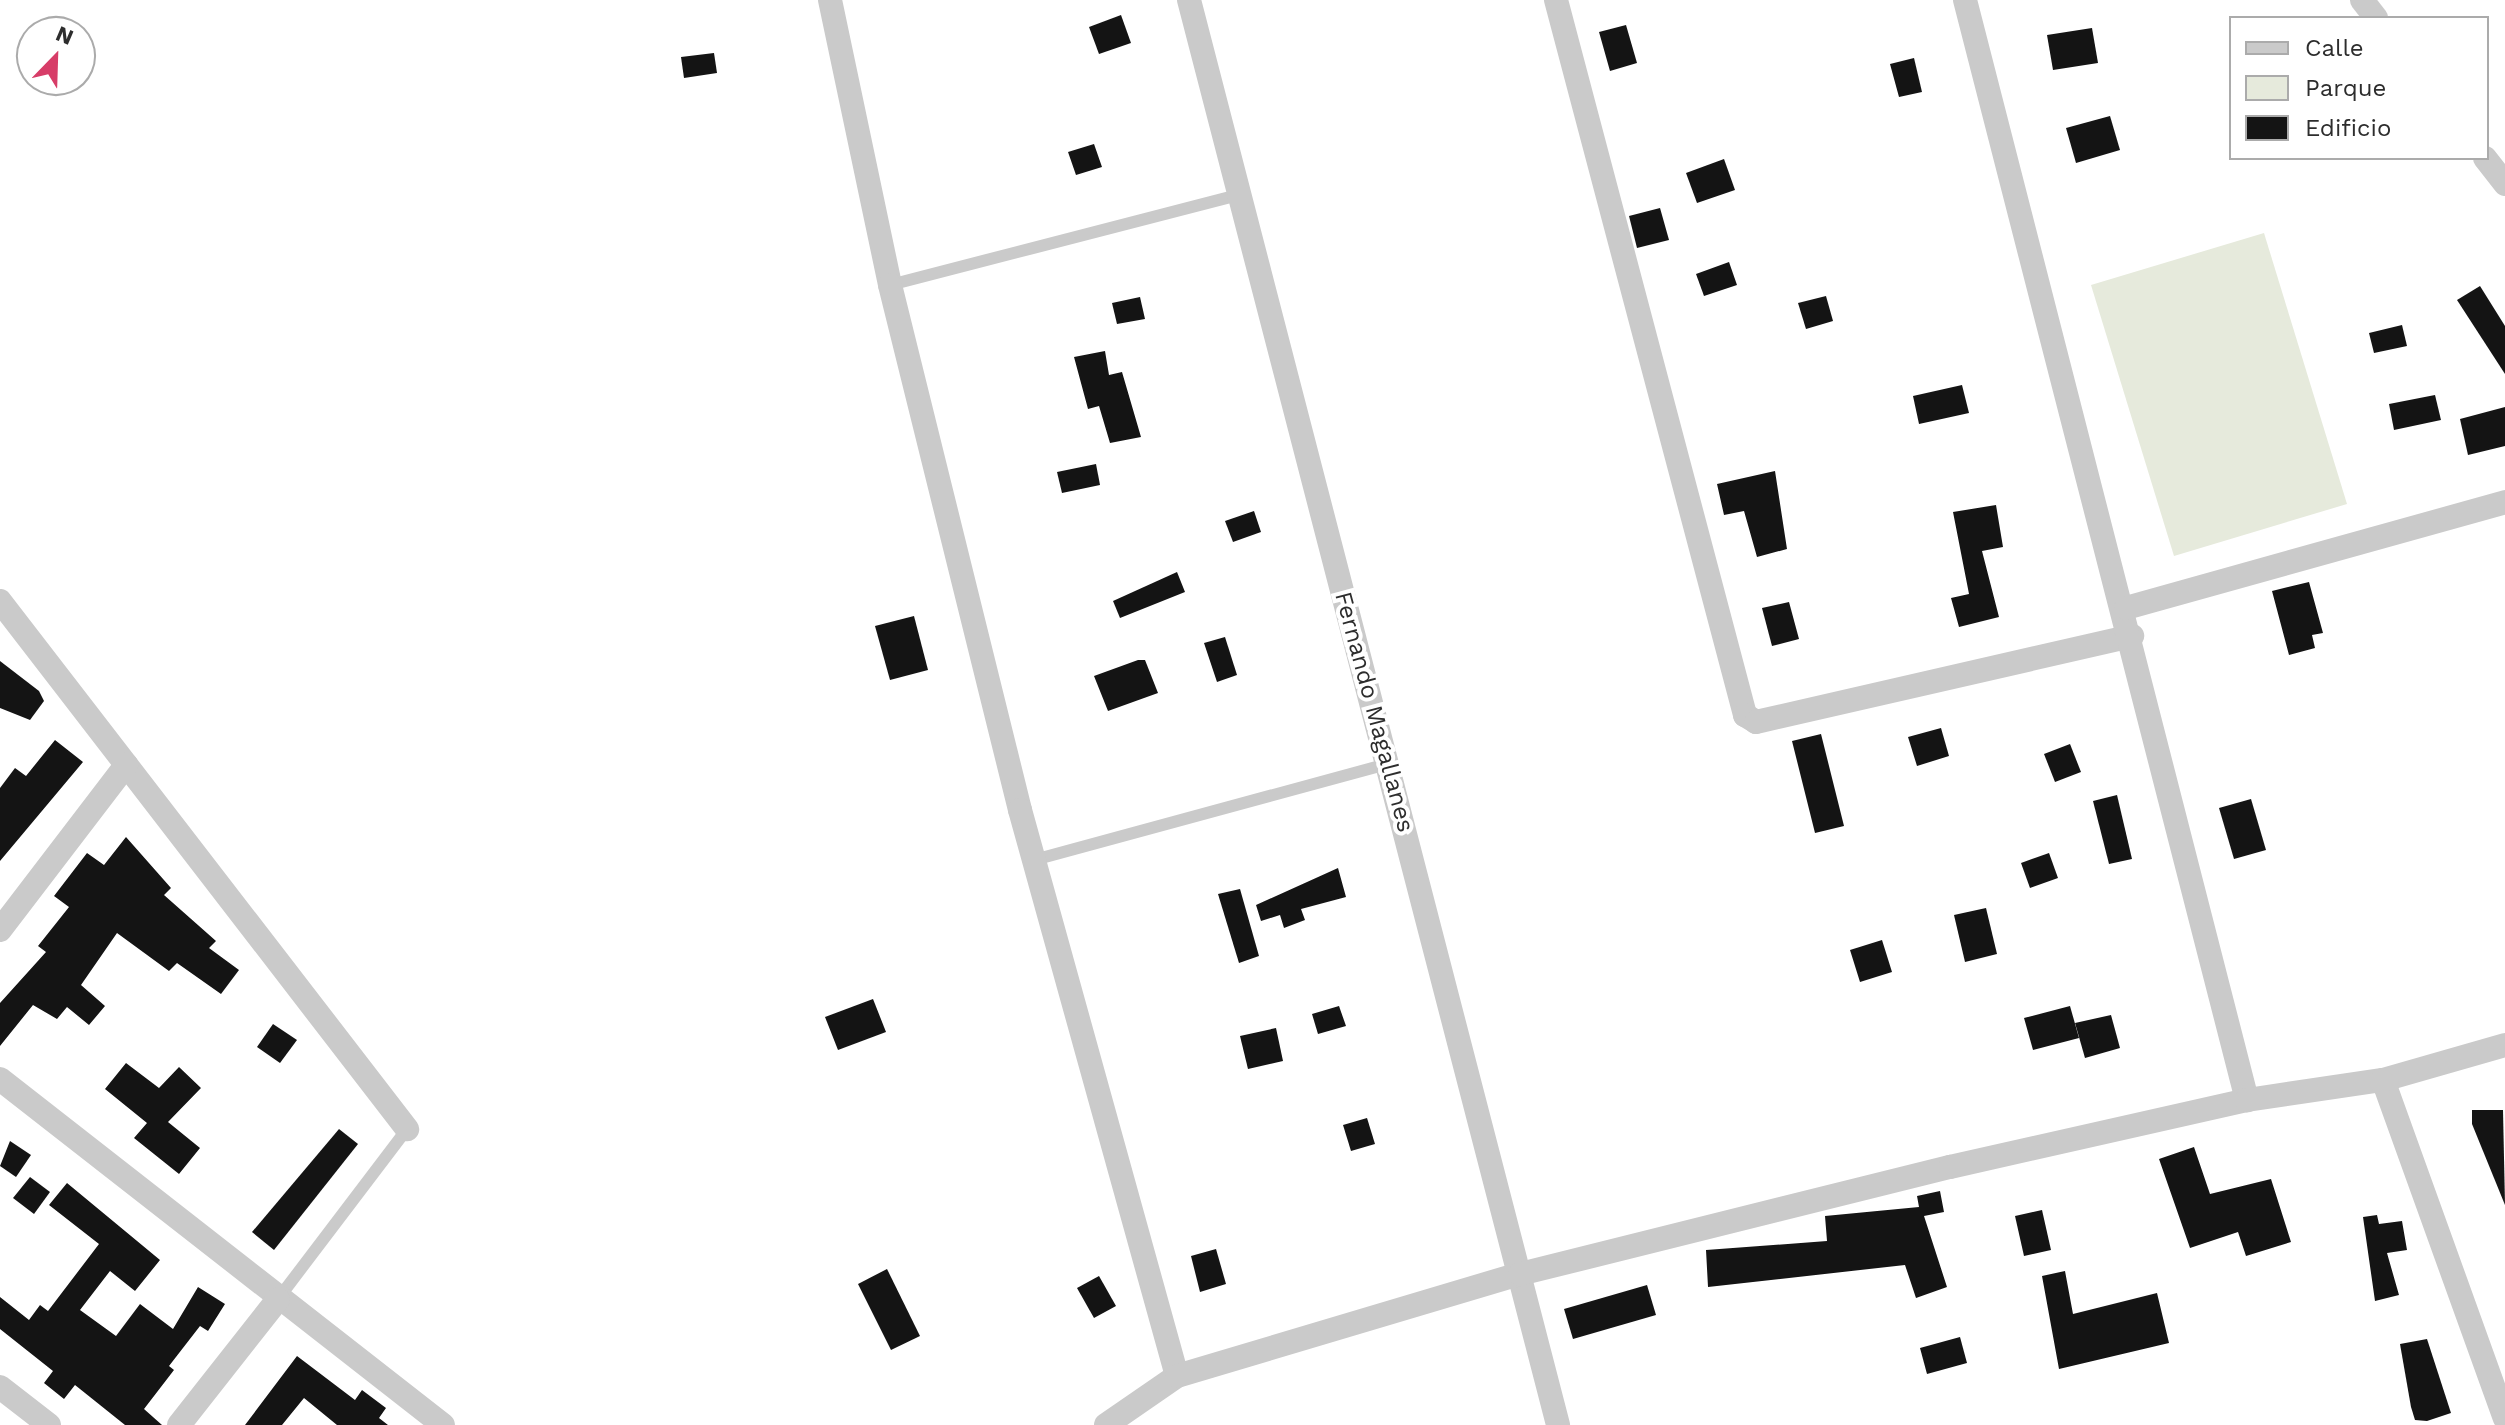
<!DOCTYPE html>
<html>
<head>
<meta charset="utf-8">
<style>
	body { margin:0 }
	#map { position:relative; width:2505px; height:1425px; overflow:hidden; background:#fff; font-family:"Work Sans",sans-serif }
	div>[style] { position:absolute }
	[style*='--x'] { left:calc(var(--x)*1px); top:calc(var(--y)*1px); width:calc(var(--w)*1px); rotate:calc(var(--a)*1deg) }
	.green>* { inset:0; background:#e6eadc }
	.building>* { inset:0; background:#141414 }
	.lane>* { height:12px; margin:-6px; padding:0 6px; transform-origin:6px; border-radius:6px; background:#cacaca }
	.street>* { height:24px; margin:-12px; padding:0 12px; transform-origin:12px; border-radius:12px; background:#cacaca }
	span { translate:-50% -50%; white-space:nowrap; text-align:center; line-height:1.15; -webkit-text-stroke:8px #fff; paint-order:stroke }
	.street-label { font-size:24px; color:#2d2d2d }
	.legend { position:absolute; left:2229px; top:16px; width:260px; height:144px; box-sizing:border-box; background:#fff; border:2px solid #ababab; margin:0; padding:10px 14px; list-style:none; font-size:24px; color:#2d2d2d }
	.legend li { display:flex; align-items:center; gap:16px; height:40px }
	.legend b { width:40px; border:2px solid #ababab }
	.north { position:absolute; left:16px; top:16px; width:80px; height:80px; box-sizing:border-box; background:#fff; border:2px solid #ababab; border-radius:50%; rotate:23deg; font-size:22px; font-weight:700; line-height:32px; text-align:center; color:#2d2d2d }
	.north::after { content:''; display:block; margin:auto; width:28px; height:36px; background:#d73d68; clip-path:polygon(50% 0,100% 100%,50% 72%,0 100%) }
</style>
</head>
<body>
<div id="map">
	<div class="green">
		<i style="clip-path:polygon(2264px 233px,2347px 504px,2174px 556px,2091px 285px)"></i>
	</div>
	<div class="building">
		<i style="clip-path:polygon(1121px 15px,1131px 43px,1099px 54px,1089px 27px)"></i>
		<i style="clip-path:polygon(1626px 25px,1637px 63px,1610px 71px,1599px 32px)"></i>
		<i style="clip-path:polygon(2092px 28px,2098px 63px,2053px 70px,2047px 35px)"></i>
		<i style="clip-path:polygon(714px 53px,717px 73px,684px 78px,681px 57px)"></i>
		<i style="clip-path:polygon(1914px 58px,1922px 92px,1899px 97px,1890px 64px)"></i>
		<i style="clip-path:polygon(2110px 116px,2120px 150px,2076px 163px,2066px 128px)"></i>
		<i style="clip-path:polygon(1094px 144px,1102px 167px,1076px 175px,1068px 152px)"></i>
		<i style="clip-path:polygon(1724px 159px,1735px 190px,1697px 203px,1686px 173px)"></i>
		<i style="clip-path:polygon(1660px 208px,1669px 240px,1637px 248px,1629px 216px)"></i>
		<i style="clip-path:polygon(1729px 262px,1737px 285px,1704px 296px,1696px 274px)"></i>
		<i style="clip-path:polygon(2480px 286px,2505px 326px,2505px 374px,2457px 300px)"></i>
		<i style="clip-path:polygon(1826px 296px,1833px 321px,1806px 329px,1798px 303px)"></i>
		<i style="clip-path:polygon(1140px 297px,1145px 319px,1117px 324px,1112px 303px)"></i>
		<i style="clip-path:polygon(2402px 325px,2407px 346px,2374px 353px,2369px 333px)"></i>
		<i style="clip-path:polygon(1105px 351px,1109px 375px,1122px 372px,1141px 437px,1110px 443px,1099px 406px,1088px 409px,1074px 357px)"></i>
		<i style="clip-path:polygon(1962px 385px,1969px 413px,1919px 424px,1913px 396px)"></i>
		<i style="clip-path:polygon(2435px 395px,2441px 420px,2394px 430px,2389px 404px)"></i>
		<i style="clip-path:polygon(2505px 407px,2505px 446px,2468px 455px,2460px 419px)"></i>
		<i style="clip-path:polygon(1096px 464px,1100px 485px,1062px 493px,1057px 472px)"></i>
		<i style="clip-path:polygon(1775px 471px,1787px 549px,1757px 557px,1744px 511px,1724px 515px,1717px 484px)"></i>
		<i style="clip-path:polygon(1996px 505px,2003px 547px,1982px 551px,1999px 617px,1959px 627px,1951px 598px,1969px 594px,1953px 512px)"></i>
		<i style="clip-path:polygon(1254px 511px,1261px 532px,1233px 542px,1225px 521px)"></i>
		<i style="clip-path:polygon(1177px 572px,1185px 592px,1120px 618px,1113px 601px)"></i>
		<i style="clip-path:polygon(2309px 582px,2323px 633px,2312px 635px,2315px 648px,2289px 655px,2272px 591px)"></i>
		<i style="clip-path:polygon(1789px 602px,1799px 639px,1772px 646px,1762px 608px)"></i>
		<i style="clip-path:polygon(914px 616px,928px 670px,890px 680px,875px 626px)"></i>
		<i style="clip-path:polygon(1225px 637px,1237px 675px,1217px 682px,1204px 643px)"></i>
		<i style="clip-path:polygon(1138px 660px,1145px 660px,1158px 693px,1108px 711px,1094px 676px)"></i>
		<i style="clip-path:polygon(0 661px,39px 691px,44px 701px,30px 720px,0 708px)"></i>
		<i style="clip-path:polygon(1941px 728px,1949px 756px,1917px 766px,1908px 737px)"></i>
		<i style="clip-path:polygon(1821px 734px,1844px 826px,1815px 833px,1792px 741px)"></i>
		<i style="clip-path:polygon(55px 740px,83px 762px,0 861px,0 788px,15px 768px,26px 776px)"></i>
		<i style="clip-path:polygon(2070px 744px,2081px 772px,2055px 782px,2044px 754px)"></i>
		<i style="clip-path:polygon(2117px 795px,2132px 859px,2109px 864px,2093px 801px)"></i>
		<i style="clip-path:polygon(2251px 799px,2266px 850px,2234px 859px,2219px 808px)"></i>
		<i style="clip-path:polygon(126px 837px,171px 888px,164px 895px,216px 941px,209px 948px,239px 970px,221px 994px,177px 963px,169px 971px,117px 933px,81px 985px,105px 1006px,89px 1025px,67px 1007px,57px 1019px,33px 1005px,0 1046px,0 1003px,46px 952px,38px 946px,69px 907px,54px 896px,87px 853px,104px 865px)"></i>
		<i style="clip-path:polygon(2049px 853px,2058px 878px,2030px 888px,2021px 863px)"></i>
		<i style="clip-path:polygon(1338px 868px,1346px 897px,1301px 909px,1305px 920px,1284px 928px,1280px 915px,1261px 921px,1256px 905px)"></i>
		<i style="clip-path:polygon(1240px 889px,1259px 956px,1239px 963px,1218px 894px)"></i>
		<i style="clip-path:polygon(1986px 908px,1997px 954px,1965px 962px,1954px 915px)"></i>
		<i style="clip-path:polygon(1882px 940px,1892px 972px,1860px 982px,1850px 950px)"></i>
		<i style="clip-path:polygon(873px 999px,886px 1032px,838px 1050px,825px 1017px)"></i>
		<i style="clip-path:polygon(1339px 1006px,1346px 1026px,1318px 1034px,1312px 1014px)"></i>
		<i style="clip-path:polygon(2070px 1006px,2079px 1038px,2033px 1050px,2024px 1018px)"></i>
		<i style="clip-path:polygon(2111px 1015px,2120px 1048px,2085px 1058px,2075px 1023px)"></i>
		<i style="clip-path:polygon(273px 1024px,297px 1040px,280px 1063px,257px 1047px)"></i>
		<i style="clip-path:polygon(1276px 1028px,1283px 1061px,1248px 1069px,1240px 1036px)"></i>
		<i style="clip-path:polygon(126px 1063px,159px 1088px,179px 1067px,201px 1088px,168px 1122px,200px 1148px,179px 1174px,134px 1138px,147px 1123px,105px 1089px)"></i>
		<i style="clip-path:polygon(2472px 1110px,2503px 1110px,2505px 1205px,2472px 1124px)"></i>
		<i style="clip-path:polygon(1367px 1118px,1375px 1144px,1351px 1151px,1343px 1125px)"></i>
		<i style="clip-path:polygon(339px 1129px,358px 1144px,274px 1250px,252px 1232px)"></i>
		<i style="clip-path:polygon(10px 1141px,31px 1155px,16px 1177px,0 1166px)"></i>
		<i style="clip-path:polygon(2194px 1147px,2210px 1194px,2271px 1179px,2291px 1242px,2246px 1256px,2238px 1232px,2190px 1248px,2159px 1159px)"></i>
		<i style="clip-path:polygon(30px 1177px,50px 1192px,34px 1214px,13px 1198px)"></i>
		<i style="clip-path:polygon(67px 1183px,160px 1260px,135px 1291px,110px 1271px,80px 1310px,116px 1336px,140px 1304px,173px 1329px,198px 1287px,225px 1304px,208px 1331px,200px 1326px,169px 1366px,174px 1370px,144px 1409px,162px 1425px,125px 1425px,75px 1385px,64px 1399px,44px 1383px,53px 1371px,0 1329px,0 1297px,29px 1320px,40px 1305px,48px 1311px,99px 1244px,49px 1205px)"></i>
		<i style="clip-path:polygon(1940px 1191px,1944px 1212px,1924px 1216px,1947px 1287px,1916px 1298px,1905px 1265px,1708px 1287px,1706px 1250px,1827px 1241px,1825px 1216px,1919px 1207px,1917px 1196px)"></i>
		<i style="clip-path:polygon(2042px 1210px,2051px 1250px,2024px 1256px,2015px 1216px)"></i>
		<i style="clip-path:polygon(2377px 1215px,2379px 1224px,2402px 1221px,2407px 1250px,2387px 1253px,2399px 1295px,2375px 1301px,2363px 1217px)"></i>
		<i style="clip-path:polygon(1216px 1249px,1226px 1284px,1200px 1292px,1191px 1256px)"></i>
		<i style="clip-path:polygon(887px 1269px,920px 1336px,891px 1350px,858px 1284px)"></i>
		<i style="clip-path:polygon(2065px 1271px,2073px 1314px,2157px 1293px,2169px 1343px,2059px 1369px,2042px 1276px)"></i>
		<i style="clip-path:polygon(1099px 1276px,1116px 1306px,1094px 1318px,1077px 1288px)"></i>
		<i style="clip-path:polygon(1647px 1285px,1656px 1315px,1573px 1339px,1564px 1309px)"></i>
		<i style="clip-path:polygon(1960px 1337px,1967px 1363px,1927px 1374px,1920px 1348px)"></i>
		<i style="clip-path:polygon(2427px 1339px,2451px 1413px,2427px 1421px,2415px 1420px,2411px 1407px,2400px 1344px)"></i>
		<i style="clip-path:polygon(297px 1356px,355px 1400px,362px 1390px,386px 1408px,379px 1418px,388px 1425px,337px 1425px,304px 1398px,282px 1425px,245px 1425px)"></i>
	</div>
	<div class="lane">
		<i style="--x:890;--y:285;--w:360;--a:-14.5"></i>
		<i style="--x:1034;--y:860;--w:366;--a:-15.2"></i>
		<i style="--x:278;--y:1299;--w:213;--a:-52.8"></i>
	</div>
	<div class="street">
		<i style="--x:830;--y:0;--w:291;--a:78.1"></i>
		<i style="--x:890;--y:285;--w:541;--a:76.09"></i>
		<i style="--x:1020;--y:810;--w:587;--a:74.5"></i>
		<i style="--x:1189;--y:0;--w:1472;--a:75.48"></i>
		<i style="--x:1556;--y:0;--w:740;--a:75.19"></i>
		<i style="--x:1745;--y:715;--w:13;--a:32"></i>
		<i style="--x:1756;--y:722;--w:386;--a:-12.9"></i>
		<i style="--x:1965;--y:0;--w:1136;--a:75.62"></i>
		<i style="--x:2362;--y:0;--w:23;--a:52"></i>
		<i style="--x:2485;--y:158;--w:33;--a:52"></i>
		<i style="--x:0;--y:601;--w:667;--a:52.37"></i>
		<i style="--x:2126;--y:608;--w:394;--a:-15.6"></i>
		<i style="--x:0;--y:930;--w:208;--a:-52.6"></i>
		<i style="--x:0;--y:1079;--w:562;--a:37.99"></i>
		<i style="--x:2383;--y:1080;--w:359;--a:70.2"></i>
		<i style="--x:0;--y:1387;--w:62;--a:37.8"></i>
		<i style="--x:179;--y:1425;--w:160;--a:-51.8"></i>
		<i style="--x:1106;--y:1425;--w:86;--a:-34.6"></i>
		<i style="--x:1177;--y:1376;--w:358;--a:-16.6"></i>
		<i style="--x:1520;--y:1274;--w:443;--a:-14"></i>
		<i style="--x:1950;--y:1167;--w:304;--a:-12.7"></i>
		<i style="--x:2247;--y:1100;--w:137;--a:-8.4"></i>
		<i style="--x:2383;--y:1080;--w:127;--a:-16"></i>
	</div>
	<div class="street-label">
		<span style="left:1374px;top:712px;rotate:75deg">Fernando Magallanes</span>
	</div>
	<ul class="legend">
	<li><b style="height:10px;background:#cacaca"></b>Calle</li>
	<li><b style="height:22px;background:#e6eadc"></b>Parque</li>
	<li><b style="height:22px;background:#141414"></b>Edificio</li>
	</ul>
	<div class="north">N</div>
</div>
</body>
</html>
